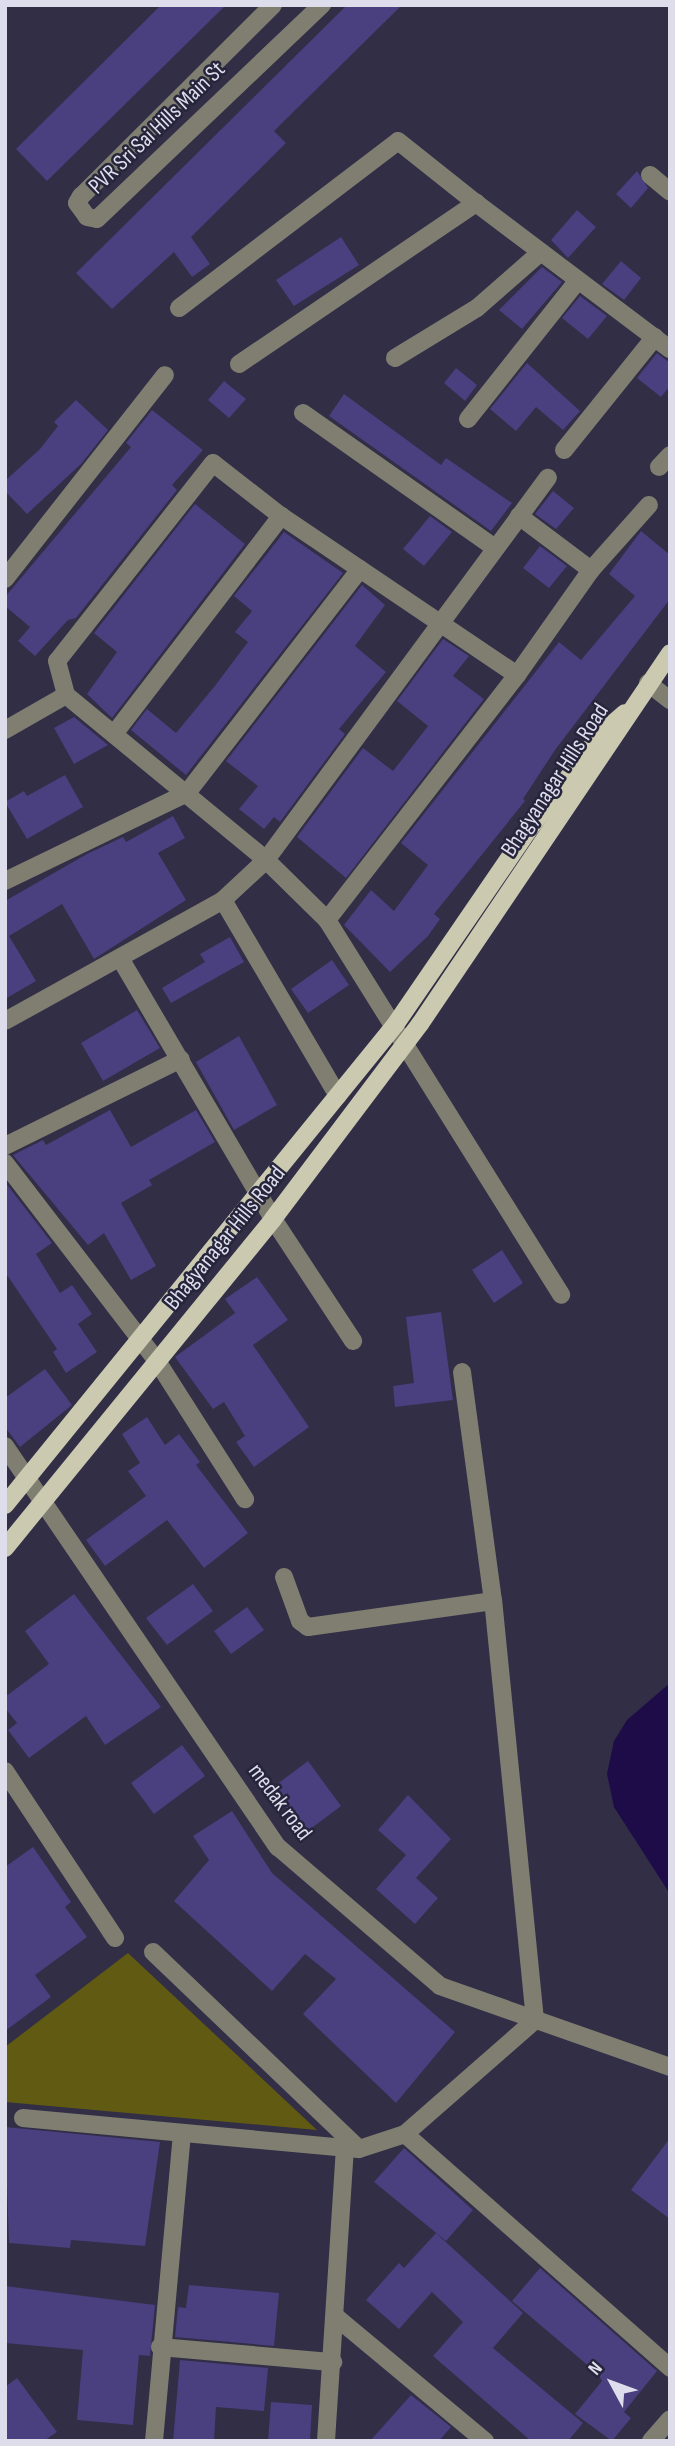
<!DOCTYPE html>
<html>
<head>
<meta charset="utf-8">
<style>
	body { margin:0 }
	#map { position:relative; width:675px; height:2446px; overflow:hidden; background:#312e46; font-family:"Sofia Sans Condensed",sans-serif }
	div>[style] { position:absolute }
	[style*='--x'] { left:calc(var(--x)*1px); top:calc(var(--y)*1px); width:calc(var(--w)*1px); rotate:calc(var(--a)*1deg) }
	.green>* { inset:0; background:#605a13 }
	.water>* { inset:0; background:#1e0c48 }
	.building>* { inset:0; background:#4a3f7f }
	.minor>* { height:18px; margin:-9px; padding:0 9px; transform-origin:9px; border-radius:9px; background:#7f7e71 }
	.major>* { height:18px; margin:-9px; padding:0 9px; transform-origin:9px; border-radius:9px; background:#cbcab0 }
	span { translate:-50% -50%; white-space:nowrap; text-align:center; line-height:1.15; -webkit-text-stroke:5px #27253c; paint-order:stroke }
	.street-label { font-size:23px; color:#deddec }
	.frame { position:absolute; inset:0; border:7px solid #deddec; pointer-events:none }
	.north { position:absolute; left:577px; top:2348px; width:70px; height:70px; -webkit-text-stroke:5px #27253c; paint-order:stroke; rotate:311deg; font-size:19px; font-weight:700; line-height:28px; text-align:center; color:#deddec }
	.north::after { content:''; display:block; margin:auto; width:24px; height:32px; background:#deddec; clip-path:polygon(50% 0,100% 100%,50% 72%,0 100%) }
</style>
</head>
<body>
<div id="map">
	<div class="green">
		<i style="clip-path:polygon(128px 1953px,317px 2130px,5px 2102px,5px 2047px)"></i>
	</div>
	<div class="water">
		<i style="clip-path:polygon(670px 1683px,670px 1894px,614px 1807px,607px 1774px,614px 1741px,627px 1720px)"></i>
	</div>
	<div class="building">
		<i style="clip-path:polygon(161px 5px,226px 5px,47px 181px,16px 149px)"></i>
		<i style="clip-path:polygon(347px 5px,402px 5px,274px 131px,286px 143px,191px 237px,210px 264px,192px 277px,174px 252px,112px 309px,76px 273px)"></i>
		<i style="clip-path:polygon(637px 171px,648px 188px,631px 208px,616px 194px)"></i>
		<i style="clip-path:polygon(577px 210px,596px 227px,568px 258px,551px 240px)"></i>
		<i style="clip-path:polygon(341px 237px,359px 265px,294px 306px,276px 280px)"></i>
		<i style="clip-path:polygon(621px 261px,641px 278px,624px 300px,602px 284px)"></i>
		<i style="clip-path:polygon(542px 267px,562px 282px,522px 329px,499px 310px)"></i>
		<i style="clip-path:polygon(580px 296px,607px 316px,588px 339px,562px 318px)"></i>
		<i style="clip-path:polygon(657px 353px,670px 363px,670px 386px,661px 397px,637px 378px)"></i>
		<i style="clip-path:polygon(527px 363px,580px 411px,563px 430px,536px 407px,516px 431px,490px 409px)"></i>
		<i style="clip-path:polygon(456px 368px,477px 385px,465px 401px,444px 383px)"></i>
		<i style="clip-path:polygon(224px 381px,246px 399px,229px 418px,208px 400px)"></i>
		<i style="clip-path:polygon(344px 394px,441px 465px,446px 458px,512px 503px,491px 531px,329px 416px)"></i>
		<i style="clip-path:polygon(76px 400px,108px 430px,81px 464px,27px 514px,5px 491px,5px 481px,40px 449px,58px 426px,54px 422px)"></i>
		<i style="clip-path:polygon(152px 410px,203px 450px,172px 485px,177px 490px,76px 618px,68px 620px,35px 656px,18px 641px,30px 627px,5px 606px,5px 597px,131px 447px,126px 443px)"></i>
		<i style="clip-path:polygon(553px 491px,574px 508px,556px 529px,535px 514px)"></i>
		<i style="clip-path:polygon(195px 504px,245px 544px,112px 718px,87px 694px,117px 652px,94px 633px)"></i>
		<i style="clip-path:polygon(430px 516px,452px 532px,424px 566px,403px 549px)"></i>
		<i style="clip-path:polygon(641px 531px,670px 555px,670px 599px,555px 750px,523px 799px,525px 801px,434px 914px,440px 919px,428px 936px,390px 972px,344px 925px,371px 890px,394px 911px,428px 865px,401px 843px,559px 642px,581px 660px,635px 596px,609px 574px)"></i>
		<i style="clip-path:polygon(284px 532px,343px 573px,186px 775px,131px 730px,147px 709px,176px 733px,214px 687px,248px 642px,235px 632px,252px 611px,234px 596px)"></i>
		<i style="clip-path:polygon(540px 546px,567px 566px,549px 588px,523px 568px)"></i>
		<i style="clip-path:polygon(362px 585px,385px 605px,355px 646px,386px 672px,339px 729px,345px 734px,280px 822px,274px 817px,264px 829px,239px 809px,258px 786px,226px 761px)"></i>
		<i style="clip-path:polygon(443px 639px,469px 656px,453px 676px,484px 699px,346px 878px,297px 837px,363px 748px,393px 771px,428px 726px,397px 701px)"></i>
		<i style="clip-path:polygon(74px 717px,108px 745px,74px 764px,54px 728px)"></i>
		<i style="clip-path:polygon(65px 775px,83px 807px,27px 839px,5px 802px,24px 791px,27px 796px)"></i>
		<i style="clip-path:polygon(173px 816px,185px 838px,158px 853px,186px 900px,94px 959px,62px 904px,9px 936px,36px 981px,5px 999px,5px 901px,87px 854px,123px 837px,126px 842px)"></i>
		<i style="clip-path:polygon(230px 937px,244px 962px,171px 1003px,162px 988px,205px 962px,200px 954px)"></i>
		<i style="clip-path:polygon(332px 960px,349px 985px,308px 1013px,291px 989px)"></i>
		<i style="clip-path:polygon(137px 1010px,160px 1048px,103px 1081px,81px 1043px)"></i>
		<i style="clip-path:polygon(239px 1036px,277px 1105px,234px 1130px,196px 1062px)"></i>
		<i style="clip-path:polygon(110px 1110px,131px 1147px,196px 1110px,215px 1142px,149px 1180px,152px 1185px,121px 1203px,156px 1266px,131px 1280px,104px 1233px,88px 1245px,13px 1155px,43px 1140px,46px 1145px)"></i>
		<i style="clip-path:polygon(5px 1182px,52px 1243px,36px 1254px,60px 1293px,72px 1285px,92px 1314px,78px 1324px,97px 1352px,66px 1373px,53px 1352px,57px 1349px,5px 1272px)"></i>
		<i style="clip-path:polygon(502px 1250px,523px 1283px,494px 1303px,472px 1270px)"></i>
		<i style="clip-path:polygon(257px 1277px,288px 1320px,253px 1345px,309px 1427px,254px 1467px,236px 1442px,245px 1436px,224px 1402px,213px 1409px,175px 1357px,235px 1313px,225px 1299px)"></i>
		<i style="clip-path:polygon(441px 1312px,453px 1400px,395px 1407px,393px 1386px,414px 1383px,406px 1317px)"></i>
		<i style="clip-path:polygon(45px 1369px,72px 1405px,20px 1447px,5px 1427px,5px 1398px)"></i>
		<i style="clip-path:polygon(147px 1417px,165px 1445px,179px 1434px,200px 1462px,196px 1465px,248px 1533px,204px 1568px,167px 1520px,105px 1566px,86px 1540px,146px 1496px,128px 1471px,140px 1463px,122px 1434px)"></i>
		<i style="clip-path:polygon(193px 1584px,213px 1611px,167px 1645px,146px 1618px)"></i>
		<i style="clip-path:polygon(74px 1594px,161px 1707px,105px 1745px,86px 1716px,29px 1758px,8px 1730px,17px 1723px,5px 1708px,5px 1697px,49px 1664px,25px 1631px)"></i>
		<i style="clip-path:polygon(247px 1607px,264px 1630px,231px 1654px,214px 1631px)"></i>
		<i style="clip-path:polygon(182px 1745px,205px 1776px,154px 1814px,131px 1783px)"></i>
		<i style="clip-path:polygon(308px 1761px,341px 1806px,305px 1833px,272px 1788px)"></i>
		<i style="clip-path:polygon(408px 1795px,451px 1839px,416px 1878px,438px 1898px,415px 1924px,376px 1889px,406px 1855px,378px 1830px)"></i>
		<i style="clip-path:polygon(232px 1811px,272px 1873px,455px 2032px,396px 2103px,303px 2014px,336px 1979px,305px 1954px,272px 1991px,174px 1901px,209px 1860px,193px 1836px)"></i>
		<i style="clip-path:polygon(33px 1847px,71px 1902px,65px 1907px,87px 1937px,35px 1975px,51px 1997px,5px 2031px,5px 1867px)"></i>
		<i style="clip-path:polygon(5px 2127px,160px 2142px,145px 2246px,71px 2240px,70px 2248px,9px 2243px)"></i>
		<i style="clip-path:polygon(670px 2138px,670px 2219px,631px 2190px)"></i>
		<i style="clip-path:polygon(404px 2148px,473px 2210px,446px 2241px,374px 2182px)"></i>
		<i style="clip-path:polygon(436px 2233px,523px 2313px,493px 2348px,583px 2423px,568px 2441px,531px 2441px,433px 2356px,463px 2322px,432px 2292px,399px 2329px,366px 2300px,399px 2263px,404px 2268px)"></i>
		<i style="clip-path:polygon(540px 2268px,657px 2371px,624px 2412px,631px 2418px,612px 2441px,575px 2414px,602px 2381px,598px 2374px,512px 2301px)"></i>
		<i style="clip-path:polygon(189px 2285px,279px 2293px,274px 2346px,175px 2337px,178px 2307px,186px 2308px)"></i>
		<i style="clip-path:polygon(5px 2286px,155px 2305px,150px 2356px,139px 2355px,133px 2425px,77px 2420px,83px 2350px,5px 2343px)"></i>
		<i style="clip-path:polygon(180px 2360px,268px 2368px,264px 2411px,216px 2407px,214px 2441px,173px 2441px)"></i>
		<i style="clip-path:polygon(17px 2378px,57px 2432px,44px 2441px,5px 2441px,5px 2387px)"></i>
		<i style="clip-path:polygon(411px 2395px,451px 2427px,439px 2441px,370px 2441px)"></i>
		<i style="clip-path:polygon(271px 2402px,312px 2405px,310px 2441px,268px 2441px)"></i>
	</div>
	<div class="minor">
		<i style="--x:273;--y:5;--w:271;--a:135.1"></i>
		<i style="--x:81;--y:196;--w:8;--a:120"></i>
		<i style="--x:77;--y:203;--w:17;--a:54"></i>
		<i style="--x:87;--y:217;--w:10;--a:11"></i>
		<i style="--x:97;--y:219;--w:311;--a:-43.6"></i>
		<i style="--x:650;--y:175;--w:26;--a:40"></i>
		<i style="--x:179;--y:308;--w:275;--a:-37.3"></i>
		<i style="--x:398;--y:141;--w:100;--a:38.5"></i>
		<i style="--x:395;--y:358;--w:96;--a:-31.4"></i>
		<i style="--x:477;--y:308;--w:85;--a:-41.2"></i>
		<i style="--x:239;--y:364;--w:287;--a:-34.2"></i>
		<i style="--x:476;--y:203;--w:243;--a:37"></i>
		<i style="--x:303;--y:413;--w:235;--a:35.1"></i>
		<i style="--x:468;--y:419;--w:177;--a:-51.6"></i>
		<i style="--x:564;--y:450;--w:145;--a:-51.2"></i>
		<i style="--x:659;--y:467;--w:16;--a:-47"></i>
		<i style="--x:519;--y:516;--w:90;--a:36.9"></i>
		<i style="--x:5;--y:579;--w:259;--a:-51.9"></i>
		<i style="--x:517;--y:675;--w:285;--a:-146"></i>
		<i style="--x:281;--y:516;--w:86;--a:-142.1"></i>
		<i style="--x:213;--y:463;--w:252;--a:128.2"></i>
		<i style="--x:57;--y:661;--w:35;--a:75"></i>
		<i style="--x:66;--y:695;--w:259;--a:39.5"></i>
		<i style="--x:266;--y:860;--w:86;--a:44.5"></i>
		<i style="--x:327;--y:920;--w:442;--a:58"></i>
		<i style="--x:648;--y:683;--w:28;--a:38"></i>
		<i style="--x:5;--y:730;--w:70;--a:-29.8"></i>
		<i style="--x:114;--y:734;--w:275;--a:-52.5"></i>
		<i style="--x:5;--y:881;--w:202;--a:-25.8"></i>
		<i style="--x:187;--y:793;--w:283;--a:-52.3"></i>
		<i style="--x:223;--y:900;--w:59;--a:-42.9"></i>
		<i style="--x:266;--y:860;--w:475;--a:-53.6"></i>
		<i style="--x:327;--y:920;--w:310;--a:-52.2"></i>
		<i style="--x:517;--y:675;--w:128;--a:-54.8"></i>
		<i style="--x:591;--y:570;--w:87;--a:-48.3"></i>
		<i style="--x:120;--y:958;--w:303;--a:59.6"></i>
		<i style="--x:273;--y:1219;--w:146;--a:56.7"></i>
		<i style="--x:5;--y:1021;--w:249;--a:-29"></i>
		<i style="--x:223;--y:900;--w:227;--a:59.6"></i>
		<i style="--x:5;--y:1146;--w:196;--a:-26.3"></i>
		<i style="--x:5;--y:1163;--w:250;--a:52.5"></i>
		<i style="--x:157;--y:1361;--w:164;--a:57.5"></i>
		<i style="--x:5;--y:1446;--w:485;--a:55.8"></i>
		<i style="--x:278;--y:1847;--w:213;--a:40.6"></i>
		<i style="--x:440;--y:1986;--w:244;--a:19.4"></i>
		<i style="--x:284;--y:1577;--w:47;--a:70"></i>
		<i style="--x:300;--y:1621;--w:10;--a:37"></i>
		<i style="--x:308;--y:1627;--w:187;--a:-8"></i>
		<i style="--x:5;--y:1771;--w:200;--a:56.6"></i>
		<i style="--x:153;--y:1952;--w:285;--a:43.7"></i>
		<i style="--x:23;--y:2118;--w:337;--a:5.3"></i>
		<i style="--x:359;--y:2149;--w:48;--a:-18.1"></i>
		<i style="--x:405;--y:2134;--w:173;--a:-41.2"></i>
		<i style="--x:535;--y:2020;--w:421;--a:-95.7"></i>
		<i style="--x:493;--y:1601;--w:231;--a:-97.7"></i>
		<i style="--x:405;--y:2134;--w:354;--a:41.4"></i>
		<i style="--x:336;--y:2317;--w:194;--a:39.8"></i>
		<i style="--x:160;--y:2347;--w:174;--a:5"></i>
		<i style="--x:154;--y:2441;--w:309;--a:-84.8"></i>
		<i style="--x:326;--y:2441;--w:294;--a:-86.3"></i>
		<i style="--x:651;--y:2441;--w:29;--a:-49"></i>
	</div>
	<div class="major">
		<i style="--x:5;--y:1505;--w:618;--a:-50.91"></i>
		<i style="--x:395;--y:1025;--w:234;--a:-55.6"></i>
		<i style="--x:527;--y:832;--w:124;--a:-52.9"></i>
		<i style="--x:602;--y:733;--w:30;--a:-41"></i>
		<i style="--x:5;--y:1548;--w:424;--a:-50.8"></i>
		<i style="--x:273;--y:1219;--w:244;--a:-53"></i>
		<i style="--x:420;--y:1024;--w:447;--a:-56"></i>
	</div>
	<div class="street-label">
		<span style="left:157px;top:128px;rotate:-44deg">PVR Sri Sai Hills Main St</span>
		<span style="left:555px;top:780px;rotate:-57deg">Bhagyanagar Hills Road</span>
		<span style="left:225px;top:1238px;rotate:-51deg">Bhagyanagar Hills Road</span>
		<span style="left:280px;top:1802px;rotate:53deg">medak road</span>
	</div>
	<div class="frame"></div>
	<div class="north">N</div>
</div>
</body>
</html>
